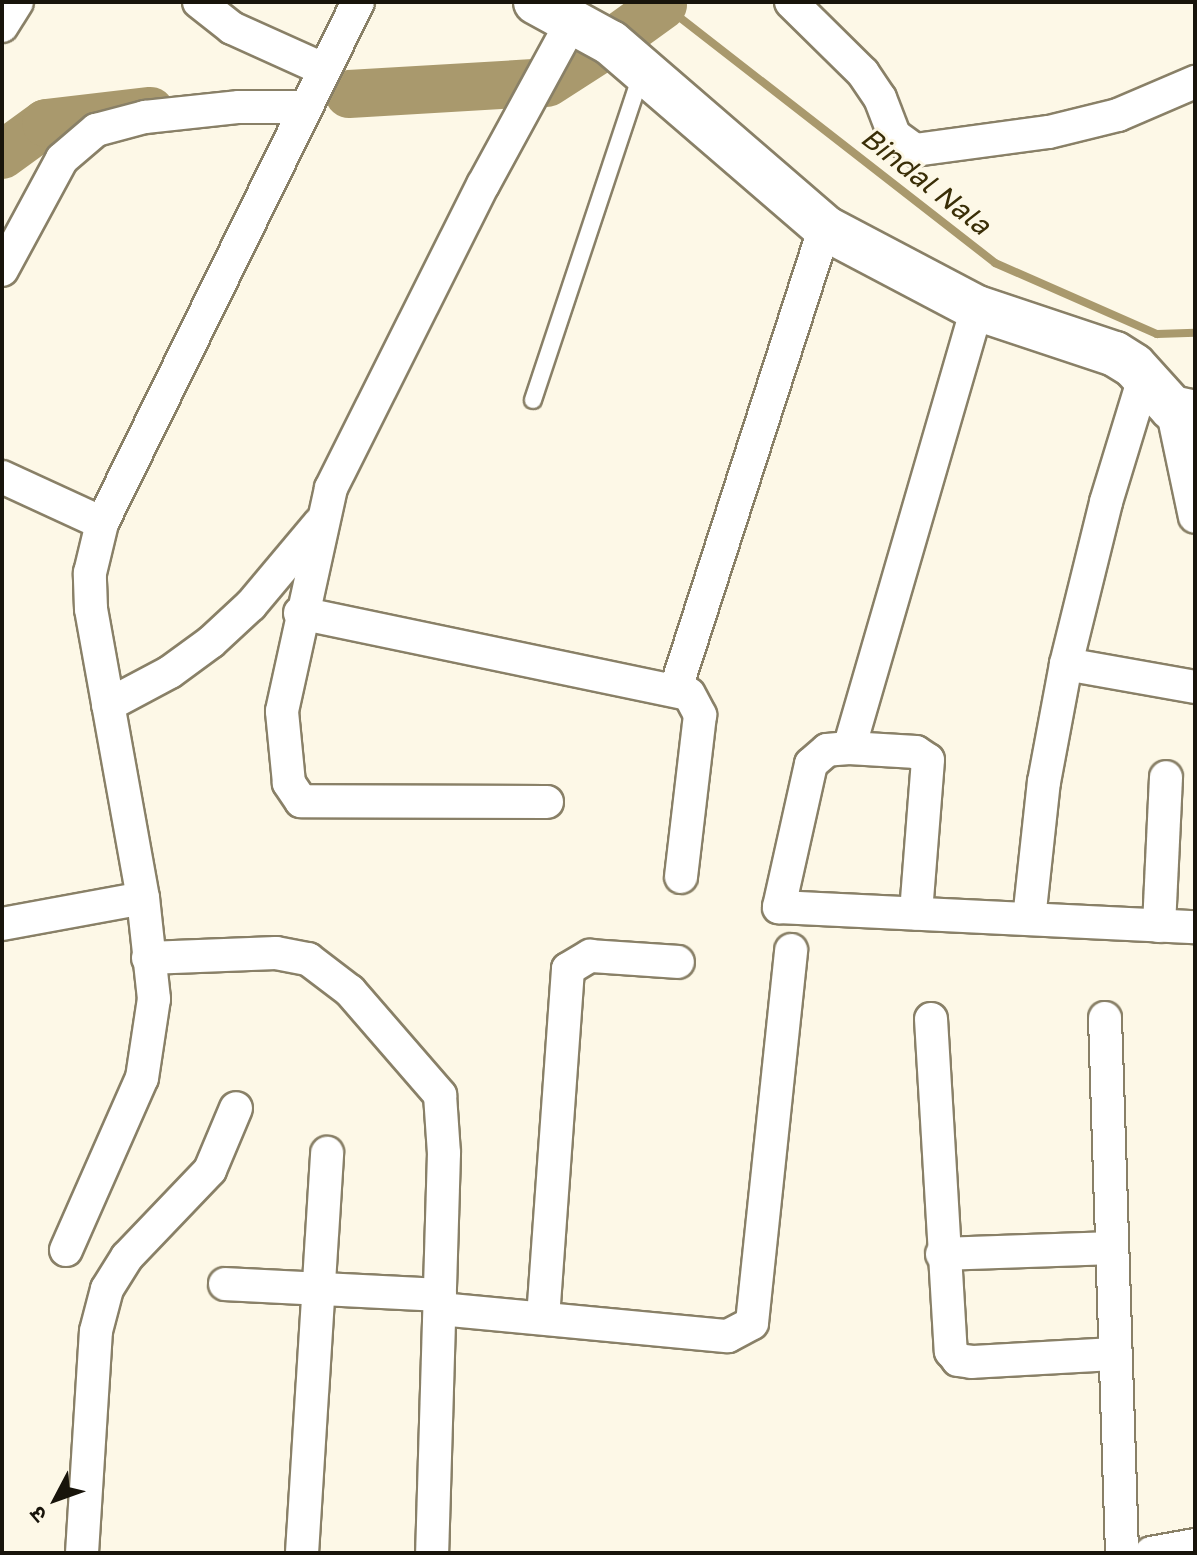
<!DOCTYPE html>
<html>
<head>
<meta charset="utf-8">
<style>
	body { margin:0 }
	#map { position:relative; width:1197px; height:1555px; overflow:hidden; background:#fdf8e7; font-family:"Golos Text","Noto Sans Devanagari",sans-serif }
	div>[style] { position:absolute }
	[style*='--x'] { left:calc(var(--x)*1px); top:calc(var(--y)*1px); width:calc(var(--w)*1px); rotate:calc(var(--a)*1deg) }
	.stream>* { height:8px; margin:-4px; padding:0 4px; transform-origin:4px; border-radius:4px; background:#a9996d }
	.river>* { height:48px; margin:-24px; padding:0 24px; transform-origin:24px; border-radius:24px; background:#a9996d }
	.roads { filter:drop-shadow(2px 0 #898067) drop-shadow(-2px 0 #898067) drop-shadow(0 2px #898067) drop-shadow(0 -2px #898067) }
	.lane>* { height:16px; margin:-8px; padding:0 8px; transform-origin:8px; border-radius:8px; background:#fff }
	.street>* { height:32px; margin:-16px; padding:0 16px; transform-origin:16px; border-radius:16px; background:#fff }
	.secondary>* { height:44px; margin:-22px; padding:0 22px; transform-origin:22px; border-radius:22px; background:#fff }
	span { translate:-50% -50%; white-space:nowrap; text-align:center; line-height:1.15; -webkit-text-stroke:6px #fdf8e7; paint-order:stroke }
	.water-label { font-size:28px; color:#3a2e07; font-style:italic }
	.frame { position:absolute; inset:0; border:4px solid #18140b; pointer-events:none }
	.north { position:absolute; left:16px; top:1459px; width:80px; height:80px; -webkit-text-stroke:6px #fdf8e7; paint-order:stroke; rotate:229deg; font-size:22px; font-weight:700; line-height:32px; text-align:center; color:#18140b }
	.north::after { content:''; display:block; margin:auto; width:28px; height:36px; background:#18140b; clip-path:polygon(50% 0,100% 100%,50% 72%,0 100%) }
</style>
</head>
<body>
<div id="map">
	<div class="stream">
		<i style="--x:660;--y:2;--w:425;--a:37.9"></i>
		<i style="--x:995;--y:263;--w:177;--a:23.7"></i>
		<i style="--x:1157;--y:334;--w:38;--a:-2"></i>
	</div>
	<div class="river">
		<i style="--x:616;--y:39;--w:58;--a:-35.9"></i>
		<i style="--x:547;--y:83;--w:67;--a:-32.7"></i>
		<i style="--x:349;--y:94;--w:185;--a:-3.4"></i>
		<i style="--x:2;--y:155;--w:54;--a:-36"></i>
		<i style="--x:46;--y:123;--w:105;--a:-6.6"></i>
	</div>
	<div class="roads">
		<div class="lane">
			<i style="--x:533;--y:400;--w:346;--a:-71.6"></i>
		</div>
		<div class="street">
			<i style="--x:199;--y:2;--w:42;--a:38.2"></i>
			<i style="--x:232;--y:28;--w:100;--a:24.3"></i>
			<i style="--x:791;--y:2;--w:101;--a:44.6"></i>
			<i style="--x:863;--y:73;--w:30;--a:56"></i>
			<i style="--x:880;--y:98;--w:40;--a:69"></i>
			<i style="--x:894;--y:135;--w:26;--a:36"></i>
			<i style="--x:915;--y:150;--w:135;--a:-7.7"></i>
			<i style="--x:1049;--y:132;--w:71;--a:-13.8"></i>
			<i style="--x:1118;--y:115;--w:84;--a:-23.2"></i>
			<i style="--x:2;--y:26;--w:28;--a:-58"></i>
			<i style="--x:2;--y:270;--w:126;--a:-61.6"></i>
			<i style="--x:62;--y:159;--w:45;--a:-40.5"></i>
			<i style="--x:96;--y:130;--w:51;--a:-14.9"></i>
			<i style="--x:145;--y:117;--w:95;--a:-6.1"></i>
			<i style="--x:239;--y:107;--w:65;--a:0"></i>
			<i style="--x:977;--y:308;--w:458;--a:106.2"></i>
			<i style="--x:849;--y:748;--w:22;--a:175"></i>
			<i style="--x:827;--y:750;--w:21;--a:139"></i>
			<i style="--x:811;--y:764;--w:147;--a:102.6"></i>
			<i style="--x:779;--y:907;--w:416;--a:2.8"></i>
			<i style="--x:1172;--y:408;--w:111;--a:78.1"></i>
			<i style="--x:2;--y:477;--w:110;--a:24.7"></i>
			<i style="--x:300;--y:613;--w:397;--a:11.8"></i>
			<i style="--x:689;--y:694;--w:24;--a:62"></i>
			<i style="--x:700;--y:715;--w:163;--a:96.7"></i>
			<i style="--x:1066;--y:664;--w:131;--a:10.1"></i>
			<i style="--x:676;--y:688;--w:484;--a:-72.1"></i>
			<i style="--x:108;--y:705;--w:70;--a:-28"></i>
			<i style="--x:170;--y:672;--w:51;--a:-36.2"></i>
			<i style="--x:211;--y:642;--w:54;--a:-42.8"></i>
			<i style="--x:251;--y:605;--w:106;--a:-50"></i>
			<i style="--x:849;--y:748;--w:67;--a:3.4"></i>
			<i style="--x:916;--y:752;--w:14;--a:34"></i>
			<i style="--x:928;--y:760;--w:154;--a:94.5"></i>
			<i style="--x:547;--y:802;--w:246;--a:-179.8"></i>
			<i style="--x:301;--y:801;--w:22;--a:-124"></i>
			<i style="--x:289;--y:783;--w:72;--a:-95.6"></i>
			<i style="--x:282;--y:711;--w:228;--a:-77.6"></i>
			<i style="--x:331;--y:488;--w:339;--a:-63.4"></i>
			<i style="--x:483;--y:185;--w:186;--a:-61.4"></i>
			<i style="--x:1029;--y:919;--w:138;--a:-83.8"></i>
			<i style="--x:1044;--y:782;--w:120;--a:-79.4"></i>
			<i style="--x:1066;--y:664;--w:167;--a:-76.1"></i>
			<i style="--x:1106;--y:502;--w:130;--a:-73"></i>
			<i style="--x:2;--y:924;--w:143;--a:-10.4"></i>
			<i style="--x:1159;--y:926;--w:149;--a:-87.3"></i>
			<i style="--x:148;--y:958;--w:128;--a:-2.2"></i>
			<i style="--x:276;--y:953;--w:33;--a:11"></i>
			<i style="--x:308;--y:959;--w:53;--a:37.3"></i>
			<i style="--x:350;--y:991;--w:138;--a:49.1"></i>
			<i style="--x:440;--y:1095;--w:58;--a:86.1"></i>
			<i style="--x:444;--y:1153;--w:400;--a:91.7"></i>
			<i style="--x:1105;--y:1018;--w:535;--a:88.18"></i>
			<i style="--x:931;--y:1019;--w:333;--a:86.6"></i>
			<i style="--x:951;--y:1351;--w:11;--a:52"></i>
			<i style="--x:958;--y:1360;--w:14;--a:8"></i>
			<i style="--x:972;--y:1362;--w:144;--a:-3.2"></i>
			<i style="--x:66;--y:1250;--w:188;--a:-66.2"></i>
			<i style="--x:142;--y:1078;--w:80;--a:-81.4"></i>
			<i style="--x:154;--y:999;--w:102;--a:-96.2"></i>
			<i style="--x:143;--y:898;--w:294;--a:-100.2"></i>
			<i style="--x:91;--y:609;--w:36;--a:-92"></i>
			<i style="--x:90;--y:573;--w:51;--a:-76.5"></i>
			<i style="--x:102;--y:523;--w:580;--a:-63.83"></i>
			<i style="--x:942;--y:1254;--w:170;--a:-2"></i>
			<i style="--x:225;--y:1284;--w:215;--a:2.9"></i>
			<i style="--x:440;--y:1309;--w:289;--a:5.4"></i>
			<i style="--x:728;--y:1336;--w:27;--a:-28"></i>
			<i style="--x:752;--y:1323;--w:375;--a:-84"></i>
			<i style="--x:543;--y:1318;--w:350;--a:-85.9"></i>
			<i style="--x:568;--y:969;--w:26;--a:-31"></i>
			<i style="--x:590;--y:956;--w:88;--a:3.9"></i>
			<i style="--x:82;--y:1553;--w:222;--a:-86.4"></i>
			<i style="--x:96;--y:1331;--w:43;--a:-75.3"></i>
			<i style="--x:107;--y:1289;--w:38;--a:-58"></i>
			<i style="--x:127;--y:1257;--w:120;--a:-46.3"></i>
			<i style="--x:210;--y:1170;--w:67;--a:-67.2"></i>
			<i style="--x:302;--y:1553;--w:401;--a:-86.4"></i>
			<i style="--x:1151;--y:1553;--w:45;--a:-10.3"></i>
		</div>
		<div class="secondary">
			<i style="--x:536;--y:2;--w:85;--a:28.7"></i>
			<i style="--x:611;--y:43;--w:283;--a:40.8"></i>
			<i style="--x:825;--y:228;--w:172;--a:27.8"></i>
			<i style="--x:977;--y:308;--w:145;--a:18.4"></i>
			<i style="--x:1115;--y:354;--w:22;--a:32"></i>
			<i style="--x:1134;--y:366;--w:57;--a:47.9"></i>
			<i style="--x:1172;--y:408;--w:24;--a:12"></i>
		</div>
	</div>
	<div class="water-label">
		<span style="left:926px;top:181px;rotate:38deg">Bindal Nala</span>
	</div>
	<div class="frame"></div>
	<div class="north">उ</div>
</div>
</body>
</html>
